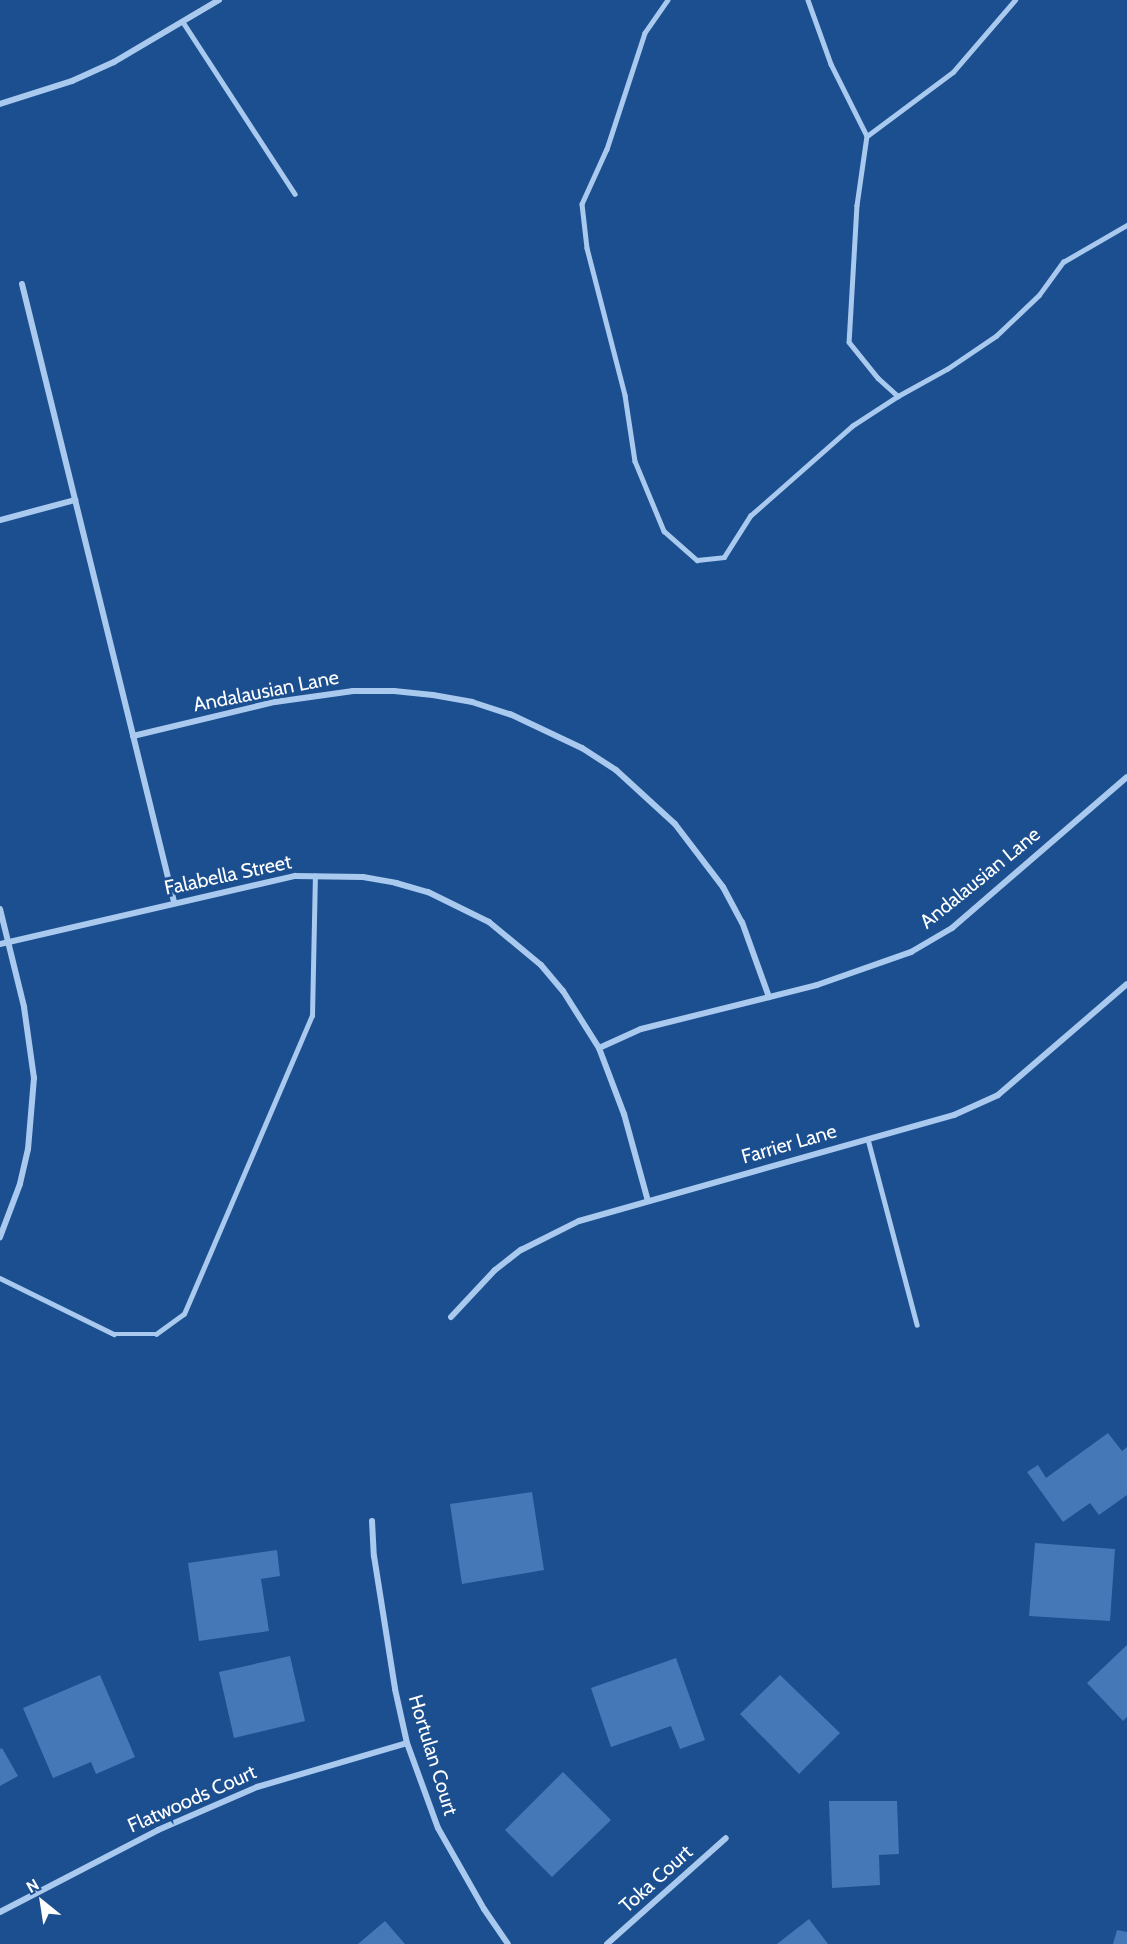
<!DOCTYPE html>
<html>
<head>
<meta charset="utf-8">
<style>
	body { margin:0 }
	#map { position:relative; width:1127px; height:1944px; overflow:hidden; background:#1b4f8f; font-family:Cabin,sans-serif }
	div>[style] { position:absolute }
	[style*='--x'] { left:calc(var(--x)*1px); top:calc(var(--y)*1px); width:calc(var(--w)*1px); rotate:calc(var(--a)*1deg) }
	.building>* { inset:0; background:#4478b7 }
	.lane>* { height:4.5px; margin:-2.25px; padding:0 2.25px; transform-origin:2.25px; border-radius:2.25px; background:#a9c9ee }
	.street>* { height:6px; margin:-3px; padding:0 3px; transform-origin:3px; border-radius:3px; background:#a9c9ee }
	span { translate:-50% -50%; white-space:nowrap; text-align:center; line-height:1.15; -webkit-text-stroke:6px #1b4f8f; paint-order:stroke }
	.street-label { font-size:20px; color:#fff }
	.north { position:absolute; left:12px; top:1872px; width:60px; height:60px; -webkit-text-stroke:4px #1b4f8f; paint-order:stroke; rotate:330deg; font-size:16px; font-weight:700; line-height:24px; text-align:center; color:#fff }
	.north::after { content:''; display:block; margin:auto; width:21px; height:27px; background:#fff; clip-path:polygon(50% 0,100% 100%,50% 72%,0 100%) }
</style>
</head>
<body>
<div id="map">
	<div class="building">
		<i style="clip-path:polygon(1108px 1433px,1122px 1451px,1127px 1447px,1127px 1495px,1099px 1515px,1090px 1503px,1063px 1522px,1027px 1472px,1038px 1465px,1046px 1478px)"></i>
		<i style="clip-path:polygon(532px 1492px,544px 1570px,462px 1584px,450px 1504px)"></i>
		<i style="clip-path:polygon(1035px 1543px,1115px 1549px,1110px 1621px,1029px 1616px)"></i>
		<i style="clip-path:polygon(277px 1550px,280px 1576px,261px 1579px,269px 1631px,199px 1641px,188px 1563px)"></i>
		<i style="clip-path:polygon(1127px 1645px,1127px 1717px,1123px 1721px,1087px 1683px)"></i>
		<i style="clip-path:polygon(290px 1656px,305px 1721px,234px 1738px,219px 1672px)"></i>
		<i style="clip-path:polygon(676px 1658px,705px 1740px,680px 1749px,671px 1726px,611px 1747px,591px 1688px)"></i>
		<i style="clip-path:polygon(100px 1675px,135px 1757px,96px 1774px,91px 1762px,53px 1778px,23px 1708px)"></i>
		<i style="clip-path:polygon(780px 1675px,840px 1733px,799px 1774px,740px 1714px)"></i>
		<i style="clip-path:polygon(2px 1748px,18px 1776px,0 1786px,0 1749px)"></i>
		<i style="clip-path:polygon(563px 1772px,611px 1820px,552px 1877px,505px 1830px)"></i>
		<i style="clip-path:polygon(829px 1801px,897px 1801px,899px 1854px,879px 1855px,880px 1885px,832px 1888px)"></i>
		<i style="clip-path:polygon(809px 1919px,828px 1944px,777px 1944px)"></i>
		<i style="clip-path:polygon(385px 1921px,405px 1944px,358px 1944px)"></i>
		<i style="clip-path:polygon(1117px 1930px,1127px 1932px,1127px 1944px,1113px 1944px)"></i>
	</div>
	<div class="lane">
		<i style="--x:668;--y:0;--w:40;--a:124.9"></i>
		<i style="--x:645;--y:33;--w:122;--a:108.1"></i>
		<i style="--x:607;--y:149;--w:60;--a:114.4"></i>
		<i style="--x:582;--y:204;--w:44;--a:83.5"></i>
		<i style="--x:587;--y:248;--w:152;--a:75.5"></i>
		<i style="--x:625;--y:395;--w:67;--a:81.4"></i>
		<i style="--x:635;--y:461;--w:76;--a:67.5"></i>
		<i style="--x:664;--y:531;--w:44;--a:41.3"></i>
		<i style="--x:697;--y:560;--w:27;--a:-6"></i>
		<i style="--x:724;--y:557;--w:49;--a:-57.6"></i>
		<i style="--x:750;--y:516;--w:136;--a:-41.4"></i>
		<i style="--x:852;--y:426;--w:55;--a:-33.1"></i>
		<i style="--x:808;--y:0;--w:68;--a:70.2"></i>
		<i style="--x:831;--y:64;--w:80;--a:63.4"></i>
		<i style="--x:867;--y:136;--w:70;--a:98.2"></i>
		<i style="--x:857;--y:205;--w:137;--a:93.3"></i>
		<i style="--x:849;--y:342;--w:46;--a:51.1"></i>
		<i style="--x:878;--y:378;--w:27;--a:42"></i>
		<i style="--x:898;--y:396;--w:56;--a:-28.9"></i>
		<i style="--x:947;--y:369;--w:59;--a:-34"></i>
		<i style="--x:996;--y:336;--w:59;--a:-43.6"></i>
		<i style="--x:1039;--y:295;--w:41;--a:-54"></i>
		<i style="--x:1063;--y:262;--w:74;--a:-30"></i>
		<i style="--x:183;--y:22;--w:205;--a:56.9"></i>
		<i style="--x:867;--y:136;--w:107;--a:-36.7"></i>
		<i style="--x:953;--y:72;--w:95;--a:-49.3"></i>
		<i style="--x:868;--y:1139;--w:192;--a:75.2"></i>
		<i style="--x:0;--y:1278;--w:127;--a:26.2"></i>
		<i style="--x:114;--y:1334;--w:42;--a:0"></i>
		<i style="--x:156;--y:1334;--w:34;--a:-36"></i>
		<i style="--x:184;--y:1314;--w:324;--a:-66.8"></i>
		<i style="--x:312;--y:1016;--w:140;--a:-88.8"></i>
	</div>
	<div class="street">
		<i style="--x:0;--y:104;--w:76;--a:-17.7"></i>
		<i style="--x:72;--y:81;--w:46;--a:-24.3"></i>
		<i style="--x:114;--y:62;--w:122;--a:-30.6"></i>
		<i style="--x:22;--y:284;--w:636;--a:76.18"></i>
		<i style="--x:0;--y:520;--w:78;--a:-14.9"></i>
		<i style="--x:133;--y:736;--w:146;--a:-13.5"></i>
		<i style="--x:275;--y:702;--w:79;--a:-8"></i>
		<i style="--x:353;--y:691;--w:41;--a:0"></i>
		<i style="--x:394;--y:691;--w:39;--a:6"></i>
		<i style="--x:433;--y:695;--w:40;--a:10"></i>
		<i style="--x:472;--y:702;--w:40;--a:18"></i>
		<i style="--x:510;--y:714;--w:80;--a:25.3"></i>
		<i style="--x:582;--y:748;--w:40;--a:32.9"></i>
		<i style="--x:616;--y:770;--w:80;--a:42.5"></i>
		<i style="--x:675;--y:824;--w:79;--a:52.7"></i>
		<i style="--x:723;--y:887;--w:40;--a:62"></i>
		<i style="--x:742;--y:922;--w:80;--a:70.2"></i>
		<i style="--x:0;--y:909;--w:101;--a:76.2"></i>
		<i style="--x:24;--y:1007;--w:72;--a:82"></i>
		<i style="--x:34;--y:1078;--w:71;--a:94.8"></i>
		<i style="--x:28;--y:1149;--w:36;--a:103"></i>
		<i style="--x:20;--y:1184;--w:57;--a:110.7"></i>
		<i style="--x:0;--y:944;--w:303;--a:-13"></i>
		<i style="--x:295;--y:876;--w:68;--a:0.8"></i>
		<i style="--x:363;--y:877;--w:34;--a:10"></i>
		<i style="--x:396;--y:883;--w:33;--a:16"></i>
		<i style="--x:428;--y:892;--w:68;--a:26.2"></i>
		<i style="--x:489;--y:922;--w:67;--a:39.6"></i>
		<i style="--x:541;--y:965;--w:34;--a:50"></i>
		<i style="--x:563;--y:991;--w:67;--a:57.7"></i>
		<i style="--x:599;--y:1048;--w:71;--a:69.3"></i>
		<i style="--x:624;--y:1114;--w:90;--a:74.6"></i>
		<i style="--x:599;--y:1048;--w:46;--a:-24.3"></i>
		<i style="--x:641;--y:1029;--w:181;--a:-14"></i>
		<i style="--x:817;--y:985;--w:100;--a:-19.3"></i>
		<i style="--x:911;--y:952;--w:48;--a:-30.3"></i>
		<i style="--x:952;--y:928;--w:231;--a:-40.8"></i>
		<i style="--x:451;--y:1317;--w:64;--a:-46.9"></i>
		<i style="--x:495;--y:1270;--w:33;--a:-38"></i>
		<i style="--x:521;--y:1250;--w:65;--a:-26.6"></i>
		<i style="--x:579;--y:1221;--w:390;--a:-15.8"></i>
		<i style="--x:954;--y:1115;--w:48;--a:-24.4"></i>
		<i style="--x:998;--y:1095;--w:170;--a:-40.7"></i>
		<i style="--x:372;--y:1521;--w:35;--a:87"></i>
		<i style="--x:374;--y:1556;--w:135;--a:81"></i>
		<i style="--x:395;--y:1689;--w:55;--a:77.5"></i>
		<i style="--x:407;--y:1743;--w:90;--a:70"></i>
		<i style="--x:438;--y:1828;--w:93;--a:60.4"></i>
		<i style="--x:484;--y:1909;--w:42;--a:55.6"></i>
		<i style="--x:0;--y:1912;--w:178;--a:-27.4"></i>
		<i style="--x:158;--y:1830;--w:108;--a:-23.5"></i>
		<i style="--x:257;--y:1787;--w:156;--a:-16.3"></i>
		<i style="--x:607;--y:1944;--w:159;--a:-41.7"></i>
	</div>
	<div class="street-label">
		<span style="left:266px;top:691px;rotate:-11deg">Andalausian Lane</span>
		<span style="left:228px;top:875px;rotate:-12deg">Falabella Street</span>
		<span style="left:980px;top:878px;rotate:-39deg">Andalausian Lane</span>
		<span style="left:789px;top:1144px;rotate:-16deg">Farrier Lane</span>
		<span style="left:433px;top:1755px;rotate:73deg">Hortulan Court</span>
		<span style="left:192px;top:1799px;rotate:-24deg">Flatwoods Court</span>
		<span style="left:656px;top:1879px;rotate:-42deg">Toka Court</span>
	</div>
	<div class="north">N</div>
</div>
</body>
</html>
